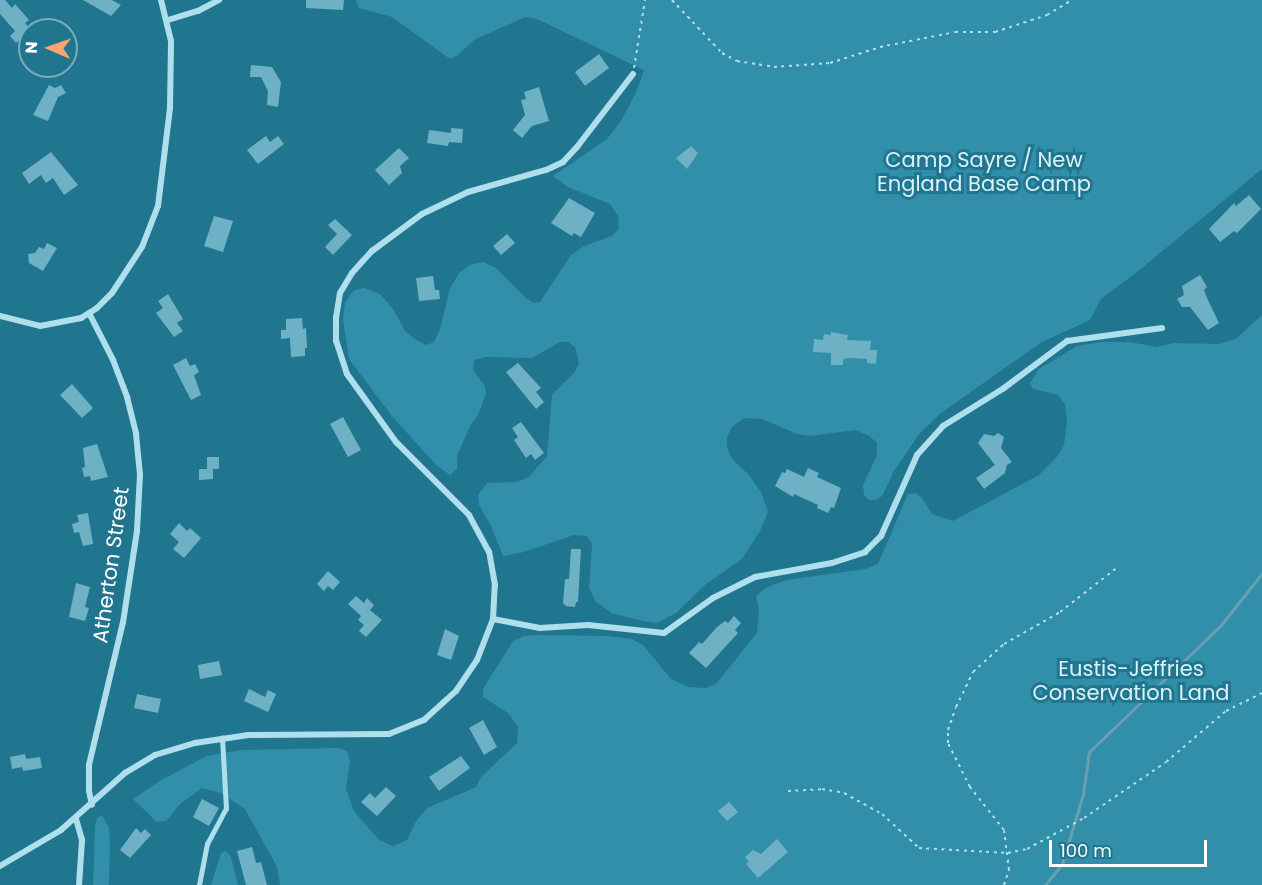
<!DOCTYPE html>
<html>
<head>
<meta charset="utf-8">
<style>
	body { margin:0 }
	#map { position:relative; width:1262px; height:885px; overflow:hidden; background:#20758f; font-family:Poppins,sans-serif }
	div>[style] { position:absolute }
	[style*='--x'] { left:calc(var(--x)*1px); top:calc(var(--y)*1px); width:calc(var(--w)*1px); rotate:calc(var(--a)*1deg) }
	.green>* { inset:0; background:#318faa }
	.stream>* { height:3px; margin:-1.5px; padding:0 1.5px; transform-origin:1.5px; border-radius:1.5px; background:#689fb0 }
	.building>* { inset:0; background:#6eb1c5 }
	.path>* { height:2px; margin-top:-1px; transform-origin:0; background:repeating-linear-gradient(90deg,#afdfec 0 3px,transparent 0 7.5px) }
	.lane>* { height:4.5px; margin:-2.25px; padding:0 2.25px; transform-origin:2.25px; border-radius:2.25px; background:#afdfec }
	.street>* { height:6px; margin:-3px; padding:0 3px; transform-origin:3px; border-radius:3px; background:#afdfec }
	span { translate:-50% -50%; white-space:nowrap; text-align:center; line-height:1.15; -webkit-text-stroke:6px #20758f; paint-order:stroke }
	.park-label { font-size:21px; color:#d9f2fa }
	.street-label { font-size:21px; color:#fff }
	.north { position:absolute; left:18px; top:18px; width:60px; height:60px; box-sizing:border-box; background:#20758f; border:2px solid #79acbc; border-radius:50%; rotate:272deg; font-size:16px; font-weight:700; line-height:24px; text-align:center; color:#fff }
	.north::after { content:''; display:block; margin:auto; width:21px; height:27px; background:#faa570; clip-path:polygon(50% 0,100% 100%,50% 72%,0 100%) }
	.scale { position:absolute; left:1049px; top:840px; width:158px; height:27px; box-sizing:border-box; border:3px solid #fff; border-top:0; padding-left:8px; font-size:18px; line-height:21px; white-space:nowrap; color:#fff; -webkit-text-stroke:4px #20758f; paint-order:stroke }
</style>
</head>
<body>
<div id="map">
	<div class="green">
		<i style="clip-path:polygon(356px 0,1262px 0,1262px 169px,1137px 272px,1101px 299px,1090px 320px,1042px 342px,941px 413px,920px 433px,894px 471px,882px 496px,876px 500px,869px 500px,864px 495px,863px 485px,877px 455px,877px 443px,868px 435px,855px 430px,811px 436px,797px 434px,762px 419px,744px 418px,732px 427px,727px 437px,727px 448px,733px 460px,748px 474px,761px 492px,768px 512px,760px 531px,742px 559px,706px 584px,676px 613px,657px 623px,642px 621px,612px 613px,596px 602px,589px 588px,592px 544px,587px 536px,574px 535px,524px 552px,503px 556px,491px 526px,479px 505px,478px 495px,487px 483px,517px 482px,529px 477px,547px 456px,552px 395px,574px 373px,579px 364px,575px 347px,568px 342px,560px 342px,532px 358px,486px 357px,474px 360px,473px 370px,485px 386px,486px 394px,478px 415px,471px 424px,457px 456px,457px 469px,450px 475px,436px 465px,392px 416px,349px 359px,343px 320px,345px 302px,354px 290px,364px 288px,380px 294px,393px 309px,405px 331px,415px 339px,426px 345px,434px 342px,440px 329px,450px 288px,459px 273px,470px 265px,483px 262px,496px 268px,527px 299px,534px 303px,540px 302px,571px 255px,584px 246px,612px 236px,619px 228px,618px 216px,610px 204px,568px 187px,553px 176px,607px 139px,621px 121px,636px 92px,644px 70px,537px 19px,525px 17px,474px 40px,458px 55px,450px 59px,392px 17px,359px 8px)"></i>
		<i style="clip-path:polygon(1262px 315px,1262px 885px,280px 885px,277px 867px,245px 809px,221px 793px,202px 788px,181px 803px,166px 821px,157px 822px,133px 799px,163px 779px,207px 756px,241px 750px,339px 748px,347px 751px,350px 761px,346px 789px,354px 811px,379px 840px,393px 846px,407px 840px,416px 821px,427px 808px,476px 787px,481px 777px,517px 743px,518px 727px,508px 713px,483px 697px,483px 689px,513px 641px,524px 636px,538px 635px,608px 636px,632px 639px,643px 645px,671px 679px,689px 687px,705px 688px,716px 684px,757px 633px,759px 609px,756px 596px,767px 587px,786px 580px,865px 569px,878px 564px,908px 494px,916px 493px,922px 498px,932px 514px,953px 521px,1039px 475px,1056px 458px,1064px 445px,1067px 422px,1065px 404px,1058px 395px,1033px 389px,1030px 383px,1039px 369px,1077px 346px,1102px 342px,1130px 342px,1157px 347px,1173px 343px,1219px 344px,1237px 338px)"></i>
		<i style="clip-path:polygon(102px 815px,109px 828px,110px 842px,109px 885px,93px 885px,95px 826px,97px 818px)"></i>
		<i style="clip-path:polygon(226px 851px,231px 857px,238px 885px,211px 885px,221px 853px)"></i>
	</div>
	<div class="stream">
		<i style="--x:1045;--y:885;--w:27;--a:-51"></i>
		<i style="--x:1062;--y:864;--w:73;--a:-73.3"></i>
		<i style="--x:1083;--y:794;--w:42;--a:-81.9"></i>
		<i style="--x:1089;--y:752;--w:183;--a:-43.9"></i>
		<i style="--x:1221;--y:625;--w:66;--a:-51.7"></i>
	</div>
	<div class="building">
		<i style="clip-path:polygon(0 0,5px 0,12px 8px,15px 4px,29px 20px,25px 23px,31px 30px,16px 43px,10px 36px,15px 31px,0 14px)"></i>
		<i style="clip-path:polygon(83px 0,112px 0,121px 5px,111px 16px)"></i>
		<i style="clip-path:polygon(306px 0,344px 0,343px 10px,306px 8px)"></i>
		<i style="clip-path:polygon(599px 54px,609px 68px,585px 86px,575px 72px)"></i>
		<i style="clip-path:polygon(251px 65px,272px 67px,281px 82px,278px 107px,267px 105px,268px 91px,261px 77px,250px 77px)"></i>
		<i style="clip-path:polygon(49px 85px,55px 88px,61px 85px,66px 93px,58px 97px,48px 121px,33px 115px)"></i>
		<i style="clip-path:polygon(539px 87px,549px 121px,532px 126px,522px 138px,513px 130px,525px 115px,521px 100px,526px 99px,524px 92px)"></i>
		<i style="clip-path:polygon(451px 128px,463px 129px,462px 143px,449px 142px,448px 146px,427px 143px,429px 130px,451px 133px)"></i>
		<i style="clip-path:polygon(266px 136px,270px 142px,278px 136px,284px 144px,258px 164px,247px 150px)"></i>
		<i style="clip-path:polygon(691px 146px,698px 153px,687px 169px,676px 158px)"></i>
		<i style="clip-path:polygon(399px 148px,409px 158px,400px 166px,402px 173px,389px 185px,375px 170px)"></i>
		<i style="clip-path:polygon(51px 152px,78px 185px,64px 195px,53px 178px,46px 183px,41px 175px,29px 184px,22px 173px)"></i>
		<i style="clip-path:polygon(1249px 195px,1261px 209px,1237px 233px,1234px 231px,1220px 242px,1209px 229px,1234px 203px,1236px 206px)"></i>
		<i style="clip-path:polygon(569px 198px,595px 213px,581px 237px,574px 233px,572px 236px,551px 223px)"></i>
		<i style="clip-path:polygon(214px 216px,233px 221px,223px 252px,204px 246px)"></i>
		<i style="clip-path:polygon(335px 219px,352px 235px,333px 255px,325px 247px,337px 234px,328px 225px)"></i>
		<i style="clip-path:polygon(507px 234px,515px 243px,501px 255px,493px 246px)"></i>
		<i style="clip-path:polygon(47px 243px,57px 248px,43px 271px,29px 263px,28px 254px,35px 253px,39px 247px,44px 249px)"></i>
		<i style="clip-path:polygon(1200px 275px,1207px 287px,1204px 290px,1207px 298px,1219px 323px,1208px 330px,1190px 307px,1182px 307px,1177px 299px,1184px 295px,1182px 286px)"></i>
		<i style="clip-path:polygon(433px 276px,435px 290px,439px 290px,440px 299px,419px 301px,416px 278px)"></i>
		<i style="clip-path:polygon(168px 294px,183px 319px,177px 323px,183px 331px,174px 337px,156px 313px,163px 308px,158px 301px)"></i>
		<i style="clip-path:polygon(302px 318px,303px 329px,306px 328px,307px 348px,305px 348px,305px 356px,291px 357px,290px 338px,281px 339px,281px 330px,286px 330px,286px 319px)"></i>
		<i style="clip-path:polygon(831px 332px,848px 335px,847px 340px,871px 341px,870px 350px,877px 350px,876px 364px,867px 363px,867px 359px,849px 358px,843px 359px,843px 365px,831px 365px,831px 353px,813px 352px,814px 339px,823px 340px,824px 334px,831px 335px)"></i>
		<i style="clip-path:polygon(186px 358px,190px 366px,195px 364px,199px 372px,194px 375px,201px 395px,191px 400px,173px 365px)"></i>
		<i style="clip-path:polygon(518px 363px,541px 388px,536px 392px,544px 402px,536px 409px,506px 372px)"></i>
		<i style="clip-path:polygon(72px 384px,93px 408px,82px 418px,60px 395px)"></i>
		<i style="clip-path:polygon(343px 417px,361px 450px,348px 457px,330px 424px)"></i>
		<i style="clip-path:polygon(521px 422px,544px 453px,535px 460px,531px 454px,526px 458px,514px 440px,518px 437px,512px 428px)"></i>
		<i style="clip-path:polygon(998px 433px,1004px 437px,1001px 448px,1012px 462px,1007px 465px,1005px 473px,984px 489px,976px 478px,995px 465px,978px 443px,984px 434px,994px 436px)"></i>
		<i style="clip-path:polygon(97px 444px,108px 477px,91px 481px,90px 476px,84px 477px,82px 468px,85px 467px,83px 448px)"></i>
		<i style="clip-path:polygon(207px 457px,219px 457px,219px 469px,213px 469px,213px 479px,199px 480px,199px 469px,207px 469px)"></i>
		<i style="clip-path:polygon(808px 468px,819px 473px,817px 477px,841px 488px,834px 508px,831px 507px,828px 513px,817px 508px,818px 505px,794px 494px,793px 497px,775px 486px,782px 472px,785px 473px,787px 469px,804px 477px)"></i>
		<i style="clip-path:polygon(88px 513px,93px 544px,83px 546px,79px 532px,74px 533px,72px 524px,79px 522px,77px 515px)"></i>
		<i style="clip-path:polygon(179px 523px,187px 531px,190px 528px,201px 538px,184px 558px,173px 549px,179px 542px,170px 534px)"></i>
		<i style="clip-path:polygon(571px 549px,581px 549px,578px 602px,576px 602px,575px 607px,566px 606px,563px 603px,565px 579px,569px 579px)"></i>
		<i style="clip-path:polygon(328px 571px,340px 582px,333px 590px,328px 586px,324px 591px,317px 584px)"></i>
		<i style="clip-path:polygon(76px 583px,90px 587px,85px 607px,89px 608px,85px 621px,69px 617px)"></i>
		<i style="clip-path:polygon(356px 596px,364px 603px,367px 598px,374px 605px,370px 610px,382px 620px,366px 637px,359px 631px,364px 625px,358px 620px,361px 616px,348px 604px)"></i>
		<i style="clip-path:polygon(734px 616px,741px 623px,735px 630px,738px 633px,706px 668px,689px 653px,699px 642px,702px 644px,717px 627px,725px 621px,728px 623px)"></i>
		<i style="clip-path:polygon(445px 629px,459px 636px,451px 660px,437px 655px)"></i>
		<i style="clip-path:polygon(219px 661px,222px 675px,200px 679px,198px 665px)"></i>
		<i style="clip-path:polygon(249px 689px,265px 697px,268px 690px,276px 694px,268px 712px,244px 701px)"></i>
		<i style="clip-path:polygon(137px 694px,161px 699px,158px 713px,134px 708px)"></i>
		<i style="clip-path:polygon(483px 720px,497px 747px,484px 755px,469px 728px)"></i>
		<i style="clip-path:polygon(25px 754px,26px 759px,40px 757px,42px 768px,23px 771px,22px 767px,12px 769px,10px 757px)"></i>
		<i style="clip-path:polygon(461px 756px,470px 768px,439px 791px,429px 777px)"></i>
		<i style="clip-path:polygon(386px 787px,396px 796px,377px 816px,361px 802px,370px 793px,375px 798px)"></i>
		<i style="clip-path:polygon(202px 799px,219px 808px,209px 826px,193px 817px)"></i>
		<i style="clip-path:polygon(729px 802px,738px 812px,727px 821px,718px 811px)"></i>
		<i style="clip-path:polygon(136px 828px,141px 833px,145px 829px,151px 835px,130px 858px,120px 850px)"></i>
		<i style="clip-path:polygon(777px 839px,788px 852px,758px 878px,746px 864px,749px 862px,745px 857px,753px 850px,761px 854px)"></i>
		<i style="clip-path:polygon(252px 847px,256px 863px,261px 862px,267px 885px,246px 885px,237px 851px)"></i>
	</div>
	<div class="path">
		<i style="--x:672;--y:0;--w:73;--a:46.7"></i>
		<i style="--x:722;--y:53;--w:17;--a:28"></i>
		<i style="--x:737;--y:61;--w:37;--a:9"></i>
		<i style="--x:774;--y:67;--w:56;--a:-4.1"></i>
		<i style="--x:830;--y:63;--w:52;--a:-17.7"></i>
		<i style="--x:880;--y:47;--w:76;--a:-11.3"></i>
		<i style="--x:955;--y:32;--w:40;--a:0"></i>
		<i style="--x:995;--y:32;--w:55;--a:-18.1"></i>
		<i style="--x:1047;--y:15;--w:29;--a:-31"></i>
		<i style="--x:634;--y:68;--w:69;--a:-80.8"></i>
		<i style="--x:788;--y:791;--w:34;--a:-3"></i>
		<i style="--x:822;--y:789;--w:22;--a:10"></i>
		<i style="--x:844;--y:793;--w:43;--a:28.9"></i>
		<i style="--x:882;--y:814;--w:50;--a:42.6"></i>
		<i style="--x:919;--y:848;--w:89;--a:3.2"></i>
		<i style="--x:1008;--y:853;--w:19;--a:-12"></i>
		<i style="--x:1027;--y:849;--w:65;--a:-28.5"></i>
		<i style="--x:1084;--y:818;--w:99;--a:-34.3"></i>
		<i style="--x:1166;--y:762;--w:79;--a:-40.4"></i>
		<i style="--x:1226;--y:711;--w:40;--a:-26.6"></i>
		<i style="--x:1004;--y:885;--w:16;--a:-72"></i>
		<i style="--x:1009;--y:870;--w:40;--a:-97.1"></i>
		<i style="--x:1004;--y:830;--w:55;--a:-128.3"></i>
		<i style="--x:970;--y:787;--w:49;--a:-116.6"></i>
		<i style="--x:948;--y:743;--w:13;--a:-90"></i>
		<i style="--x:948;--y:730;--w:24;--a:-71"></i>
		<i style="--x:956;--y:707;--w:39;--a:-64"></i>
		<i style="--x:973;--y:672;--w:42;--a:-42.1"></i>
		<i style="--x:1004;--y:644;--w:64;--a:-29.7"></i>
		<i style="--x:1060;--y:612;--w:75;--a:-37.9"></i>
	</div>
	<div class="lane">
		<i style="--x:199;--y:885;--w:42;--a:-79"></i>
		<i style="--x:207;--y:844;--w:40;--a:-62"></i>
		<i style="--x:226;--y:809;--w:71;--a:-93.2"></i>
	</div>
	<div class="street">
		<i style="--x:168;--y:20;--w:31;--a:-17"></i>
		<i style="--x:198;--y:11;--w:24;--a:-28"></i>
		<i style="--x:89;--y:313;--w:53;--a:62.9"></i>
		<i style="--x:113;--y:360;--w:40;--a:69"></i>
		<i style="--x:127;--y:397;--w:38;--a:76"></i>
		<i style="--x:136;--y:434;--w:41;--a:84.4"></i>
		<i style="--x:140;--y:475;--w:56;--a:93.1"></i>
		<i style="--x:137;--y:531;--w:92;--a:98.7"></i>
		<i style="--x:123;--y:622;--w:147;--a:103.4"></i>
		<i style="--x:89;--y:765;--w:26;--a:90"></i>
		<i style="--x:89;--y:791;--w:14;--a:78"></i>
		<i style="--x:0;--y:316;--w:41;--a:14"></i>
		<i style="--x:40;--y:326;--w:42;--a:-11"></i>
		<i style="--x:81;--y:318;--w:19;--a:-32"></i>
		<i style="--x:97;--y:308;--w:21;--a:-45"></i>
		<i style="--x:112;--y:293;--w:55;--a:-56.9"></i>
		<i style="--x:142;--y:247;--w:44;--a:-68.7"></i>
		<i style="--x:158;--y:206;--w:99;--a:-83"></i>
		<i style="--x:170;--y:108;--w:67;--a:-89.1"></i>
		<i style="--x:171;--y:41;--w:42;--a:-103.7"></i>
		<i style="--x:493;--y:619;--w:48;--a:10.8"></i>
		<i style="--x:540;--y:628;--w:48;--a:-3.6"></i>
		<i style="--x:588;--y:625;--w:76;--a:6"></i>
		<i style="--x:664;--y:633;--w:60;--a:-35.5"></i>
		<i style="--x:713;--y:598;--w:47;--a:-26.6"></i>
		<i style="--x:755;--y:577;--w:78;--a:-10.3"></i>
		<i style="--x:832;--y:563;--w:35;--a:-18"></i>
		<i style="--x:865;--y:552;--w:23;--a:-45"></i>
		<i style="--x:881;--y:536;--w:89;--a:-66"></i>
		<i style="--x:917;--y:455;--w:39;--a:-48"></i>
		<i style="--x:943;--y:426;--w:72;--a:-31.9"></i>
		<i style="--x:1004;--y:388;--w:79;--a:-36.7"></i>
		<i style="--x:1067;--y:341;--w:96;--a:-7.8"></i>
		<i style="--x:76;--y:819;--w:22;--a:74"></i>
		<i style="--x:82;--y:840;--w:45;--a:93.8"></i>
		<i style="--x:0;--y:866;--w:71;--a:-30.5"></i>
		<i style="--x:61;--y:830;--w:86;--a:-41.7"></i>
		<i style="--x:125;--y:773;--w:35;--a:-31"></i>
		<i style="--x:155;--y:755;--w:42;--a:-16.7"></i>
		<i style="--x:195;--y:743;--w:54;--a:-8.6"></i>
		<i style="--x:248;--y:735;--w:141;--a:-0.4"></i>
		<i style="--x:389;--y:734;--w:38;--a:-22"></i>
		<i style="--x:424;--y:720;--w:43;--a:-42.2"></i>
		<i style="--x:456;--y:691;--w:37;--a:-56"></i>
		<i style="--x:477;--y:660;--w:44;--a:-68.7"></i>
		<i style="--x:493;--y:619;--w:34;--a:-87"></i>
		<i style="--x:495;--y:585;--w:34;--a:-100"></i>
		<i style="--x:489;--y:552;--w:42;--a:-118.4"></i>
		<i style="--x:469;--y:515;--w:103;--a:-135"></i>
		<i style="--x:396;--y:442;--w:84;--a:-125.8"></i>
		<i style="--x:347;--y:374;--w:35;--a:-108"></i>
		<i style="--x:336;--y:341;--w:23;--a:-90"></i>
		<i style="--x:336;--y:318;--w:25;--a:-81"></i>
		<i style="--x:340;--y:293;--w:23;--a:-59"></i>
		<i style="--x:352;--y:273;--w:30;--a:-48"></i>
		<i style="--x:372;--y:251;--w:62;--a:-36.5"></i>
		<i style="--x:422;--y:214;--w:51;--a:-25.6"></i>
		<i style="--x:468;--y:192;--w:81;--a:-15.8"></i>
		<i style="--x:546;--y:170;--w:19;--a:-25"></i>
		<i style="--x:563;--y:162;--w:21;--a:-47"></i>
		<i style="--x:577;--y:147;--w:92;--a:-52.5"></i>
	</div>
	<div class="park-label">
		<span style="left:984px;top:172px">Camp Sayre / New<br>England Base Camp</span>
		<span style="left:1131px;top:681px">Eustis-Jeffries<br>Conservation Land</span>
	</div>
	<div class="street-label">
		<span style="left:111px;top:565px;rotate:-82deg">Atherton Street</span>
	</div>
	<div class="north">N</div>
	<div class="scale">100 m</div>
</div>
</body>
</html>
